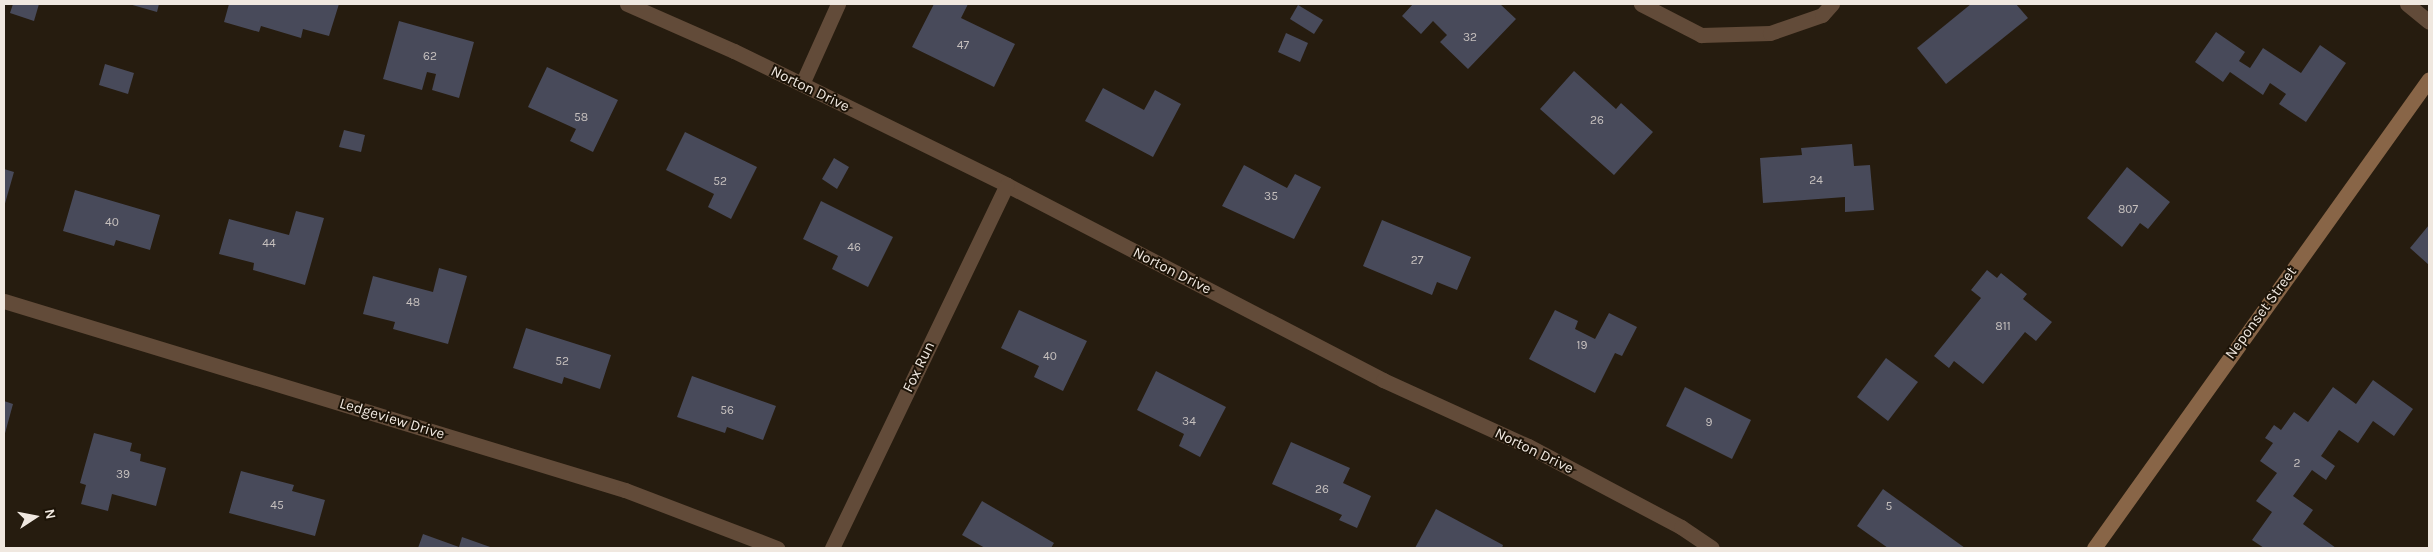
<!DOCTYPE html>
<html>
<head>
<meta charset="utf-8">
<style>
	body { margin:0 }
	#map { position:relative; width:2433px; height:552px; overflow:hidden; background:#261c0f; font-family:Karla,sans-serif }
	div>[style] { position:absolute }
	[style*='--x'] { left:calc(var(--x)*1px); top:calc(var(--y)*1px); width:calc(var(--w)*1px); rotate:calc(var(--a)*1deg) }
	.building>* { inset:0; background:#484a5a }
	.minor>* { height:15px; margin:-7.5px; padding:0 7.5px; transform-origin:7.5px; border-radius:7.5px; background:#624b39 }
	.secondary>* { height:15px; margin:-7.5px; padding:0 7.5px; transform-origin:7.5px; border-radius:7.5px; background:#886547 }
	span { translate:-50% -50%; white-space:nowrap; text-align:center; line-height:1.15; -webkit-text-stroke:4px #1c1307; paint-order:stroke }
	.number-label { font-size:12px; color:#c6c0be }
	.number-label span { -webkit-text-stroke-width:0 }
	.street-label { font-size:15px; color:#f0e8e0 }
	.frame { position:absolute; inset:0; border:5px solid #f0e8e0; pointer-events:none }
	.north { position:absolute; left:10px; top:492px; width:50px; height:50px; -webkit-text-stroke:4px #1c1307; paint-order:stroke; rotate:79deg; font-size:14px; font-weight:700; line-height:20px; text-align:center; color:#f0e8e0 }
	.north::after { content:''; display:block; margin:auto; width:18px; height:22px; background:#f0e8e0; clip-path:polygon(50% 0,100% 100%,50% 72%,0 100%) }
</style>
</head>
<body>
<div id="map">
	<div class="building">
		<i style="clip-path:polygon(13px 4px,39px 4px,34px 21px,10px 13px)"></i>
		<i style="clip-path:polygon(129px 4px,159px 4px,157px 12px)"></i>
		<i style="clip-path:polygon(229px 4px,339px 4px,329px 36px,303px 29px,301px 38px,261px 26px,259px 32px,224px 22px)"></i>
		<i style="clip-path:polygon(934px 4px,968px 4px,961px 18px,1015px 44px,994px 87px,912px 47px)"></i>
		<i style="clip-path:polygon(1413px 4px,1500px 4px,1516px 19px,1468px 69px,1440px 42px,1447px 35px,1433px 21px,1421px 34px,1402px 16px)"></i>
		<i style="clip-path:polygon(1971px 4px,2016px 4px,2028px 18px,1946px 84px,1917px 48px)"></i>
		<i style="clip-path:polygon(1298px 5px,1323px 20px,1314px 34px,1290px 19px)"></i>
		<i style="clip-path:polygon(399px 21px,474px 42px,459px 98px,432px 90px,436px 74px,427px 72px,422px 90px,383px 79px)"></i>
		<i style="clip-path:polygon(2216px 32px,2245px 52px,2239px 61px,2250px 68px,2263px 48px,2301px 73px,2320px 45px,2346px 63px,2306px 122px,2279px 104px,2286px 94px,2270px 83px,2263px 95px,2230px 72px,2223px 82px,2195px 62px)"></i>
		<i style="clip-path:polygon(1286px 33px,1308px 43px,1300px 62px,1278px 52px)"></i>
		<i style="clip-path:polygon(105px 64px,134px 73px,128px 94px,99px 85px)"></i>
		<i style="clip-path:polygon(547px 67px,618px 100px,593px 152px,570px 141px,576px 129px,528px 107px)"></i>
		<i style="clip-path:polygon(1574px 71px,1616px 109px,1621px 103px,1653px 132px,1614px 175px,1540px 109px)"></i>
		<i style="clip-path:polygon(1103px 88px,1144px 110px,1155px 90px,1181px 104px,1153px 157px,1085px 121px)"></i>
		<i style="clip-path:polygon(344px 130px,365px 135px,361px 152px,339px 147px)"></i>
		<i style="clip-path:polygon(685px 132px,757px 167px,731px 219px,708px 207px,714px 194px,666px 170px)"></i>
		<i style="clip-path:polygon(1852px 144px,1854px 166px,1870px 165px,1874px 210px,1845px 212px,1845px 197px,1763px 203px,1760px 158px,1802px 155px,1801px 148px)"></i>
		<i style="clip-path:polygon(834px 158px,849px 167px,837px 189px,822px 179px)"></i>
		<i style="clip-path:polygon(1244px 165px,1287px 188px,1295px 174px,1321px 187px,1294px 239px,1222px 206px)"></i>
		<i style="clip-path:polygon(2127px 167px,2170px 202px,2148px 229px,2140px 223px,2122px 247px,2087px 218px)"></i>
		<i style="clip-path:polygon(4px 169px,14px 172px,4px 207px)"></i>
		<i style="clip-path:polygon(75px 190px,160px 215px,150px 250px,116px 240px,114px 246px,63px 231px)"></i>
		<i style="clip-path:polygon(821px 201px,893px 237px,868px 287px,832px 269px,838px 256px,803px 239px)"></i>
		<i style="clip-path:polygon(296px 211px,324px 218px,305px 285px,253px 270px,254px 263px,219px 254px,229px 219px,289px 235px)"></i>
		<i style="clip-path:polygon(1382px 220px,1471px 257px,1457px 290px,1437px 282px,1432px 295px,1363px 266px)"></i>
		<i style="clip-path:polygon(2429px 225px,2429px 265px,2410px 248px)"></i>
		<i style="clip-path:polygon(439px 268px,467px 276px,448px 344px,393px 329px,395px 322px,363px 314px,373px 276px,433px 292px)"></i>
		<i style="clip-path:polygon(1987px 270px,1997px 278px,2001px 273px,2027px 294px,2023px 299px,2052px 322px,2036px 341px,2025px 332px,1983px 384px,1954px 361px,1949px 368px,1934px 356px,1981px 298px,1971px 290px)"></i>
		<i style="clip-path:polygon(1019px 310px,1087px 341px,1063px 391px,1034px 377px,1039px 366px,1001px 348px)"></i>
		<i style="clip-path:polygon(1555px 310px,1578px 321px,1575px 329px,1595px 339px,1609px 313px,1637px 327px,1622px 356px,1615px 353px,1595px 393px,1529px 359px)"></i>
		<i style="clip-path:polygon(526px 328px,611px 355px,600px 389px,564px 377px,562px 384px,513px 368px)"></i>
		<i style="clip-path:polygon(1886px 358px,1918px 382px,1888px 421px,1857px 397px)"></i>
		<i style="clip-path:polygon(1156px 371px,1226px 407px,1200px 457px,1179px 446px,1184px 434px,1137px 410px)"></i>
		<i style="clip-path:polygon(692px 376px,776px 406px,763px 440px,727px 427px,725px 433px,677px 417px)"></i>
		<i style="clip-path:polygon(2373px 380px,2413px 409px,2394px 436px,2373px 421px,2358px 443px,2339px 430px,2321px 456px,2335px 466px,2326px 480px,2312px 470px,2293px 496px,2313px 510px,2303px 524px,2336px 548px,2264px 548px,2252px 540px,2272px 512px,2256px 501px,2277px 473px,2260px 461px,2273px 443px,2265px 438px,2274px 425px,2281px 430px,2294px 412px,2308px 422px,2333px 387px,2356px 404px)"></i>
		<i style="clip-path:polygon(1685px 387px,1751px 420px,1732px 459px,1666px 426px)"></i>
		<i style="clip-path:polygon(4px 401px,13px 404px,4px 437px)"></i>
		<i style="clip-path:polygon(94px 433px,132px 443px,130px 451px,141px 454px,140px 461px,166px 468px,156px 506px,112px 494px,108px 511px,81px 504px,86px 485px,80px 483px)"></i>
		<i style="clip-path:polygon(1291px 442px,1350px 468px,1343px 483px,1371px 496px,1357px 528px,1339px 520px,1342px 515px,1272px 484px)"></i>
		<i style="clip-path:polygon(241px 471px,294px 485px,292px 491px,325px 500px,315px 536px,229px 513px)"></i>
		<i style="clip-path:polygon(1883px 489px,1965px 548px,1888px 548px,1857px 526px)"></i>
		<i style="clip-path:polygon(982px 501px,1054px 543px,1051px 548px,985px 548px,962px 535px)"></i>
		<i style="clip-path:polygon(1436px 509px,1503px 545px,1502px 548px,1415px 548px)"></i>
		<i style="clip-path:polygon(423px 534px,459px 547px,462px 537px,493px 548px,418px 548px)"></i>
	</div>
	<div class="minor">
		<i style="--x:627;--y:4;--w:117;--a:23.7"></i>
		<i style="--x:734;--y:51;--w:304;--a:26.1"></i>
		<i style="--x:1007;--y:185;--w:424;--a:27.4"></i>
		<i style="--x:1383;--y:380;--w:159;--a:24.5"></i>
		<i style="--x:1528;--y:446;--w:173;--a:27.9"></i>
		<i style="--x:1681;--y:527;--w:37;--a:34"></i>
		<i style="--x:1641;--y:4;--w:68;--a:27.3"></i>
		<i style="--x:1701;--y:35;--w:69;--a:-1.7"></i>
		<i style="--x:1770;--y:33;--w:55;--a:-19.1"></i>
		<i style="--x:1822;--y:15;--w:15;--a:-48"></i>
		<i style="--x:2407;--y:4;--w:28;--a:39"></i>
		<i style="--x:802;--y:84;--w:88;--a:-65.8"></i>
		<i style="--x:4;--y:301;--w:649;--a:16.93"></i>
		<i style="--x:625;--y:490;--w:163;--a:20.9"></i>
		<i style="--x:832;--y:548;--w:403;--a:-64.3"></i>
	</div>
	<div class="secondary">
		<i style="--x:2094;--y:548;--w:576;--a:-54.46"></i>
	</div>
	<div class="number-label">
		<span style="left:1470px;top:38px">32</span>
		<span style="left:963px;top:46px">47</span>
		<span style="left:430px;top:57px">62</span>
		<span style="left:581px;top:118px">58</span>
		<span style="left:1597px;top:121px">26</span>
		<span style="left:1816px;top:181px">24</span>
		<span style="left:720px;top:182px">52</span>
		<span style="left:1271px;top:197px">35</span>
		<span style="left:2128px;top:210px">807</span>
		<span style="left:112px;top:223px">40</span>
		<span style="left:269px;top:244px">44</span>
		<span style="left:854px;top:248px">46</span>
		<span style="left:1417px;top:261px">27</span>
		<span style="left:413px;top:303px">48</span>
		<span style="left:2003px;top:327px">811</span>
		<span style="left:1582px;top:346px">19</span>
		<span style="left:1050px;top:357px">40</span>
		<span style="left:562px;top:362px">52</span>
		<span style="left:727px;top:411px">56</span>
		<span style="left:1189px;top:422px">34</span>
		<span style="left:1709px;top:423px">9</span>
		<span style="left:2297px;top:464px">2</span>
		<span style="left:123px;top:475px">39</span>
		<span style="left:1322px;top:490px">26</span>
		<span style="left:277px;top:506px">45</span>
		<span style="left:1889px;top:507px">5</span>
	</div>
	<div class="street-label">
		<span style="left:810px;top:89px;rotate:26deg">Norton Drive</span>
		<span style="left:1172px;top:271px;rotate:27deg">Norton Drive</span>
		<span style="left:2261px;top:313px;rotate:-54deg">Neponset Street</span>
		<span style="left:919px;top:367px;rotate:-64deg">Fox Run</span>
		<span style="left:392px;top:419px;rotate:17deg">Ledgeview Drive</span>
		<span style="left:1534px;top:451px;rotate:26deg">Norton Drive</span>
	</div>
	<div class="frame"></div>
	<div class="north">N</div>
</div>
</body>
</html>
